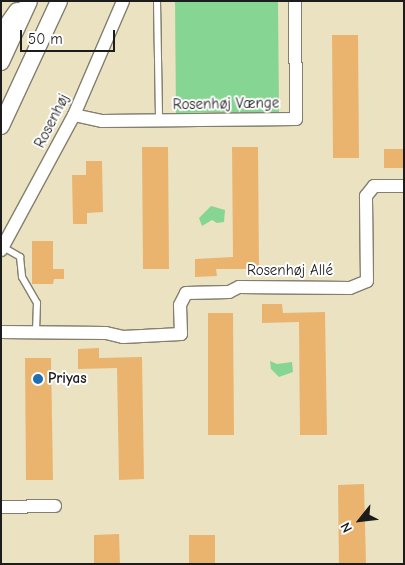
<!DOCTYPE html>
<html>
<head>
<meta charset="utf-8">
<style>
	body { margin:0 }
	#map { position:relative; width:405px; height:565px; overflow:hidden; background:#eae2c0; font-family:"Comic Neue",sans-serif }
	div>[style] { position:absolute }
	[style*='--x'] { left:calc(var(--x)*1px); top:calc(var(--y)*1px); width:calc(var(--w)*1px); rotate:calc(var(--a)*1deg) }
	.green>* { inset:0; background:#87d593 }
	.building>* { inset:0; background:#eab46f }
	.roads { filter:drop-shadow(1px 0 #837f6e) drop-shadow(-1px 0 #837f6e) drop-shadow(0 1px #837f6e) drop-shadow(0 -1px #837f6e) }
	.service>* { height:6px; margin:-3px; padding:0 3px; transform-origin:3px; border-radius:3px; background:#fff }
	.minor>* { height:12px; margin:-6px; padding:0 6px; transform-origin:6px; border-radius:6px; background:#fff }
	.secondary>* { height:16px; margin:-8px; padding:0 8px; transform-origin:8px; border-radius:8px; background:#fff }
	.dots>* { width:14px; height:14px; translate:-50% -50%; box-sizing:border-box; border:2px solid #fff; border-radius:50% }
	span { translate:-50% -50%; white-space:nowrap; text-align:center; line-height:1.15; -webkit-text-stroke:4px #fff; paint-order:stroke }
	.street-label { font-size:15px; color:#1c1c1c }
	.poi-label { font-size:15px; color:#1c1c1c; font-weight:700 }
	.left { translate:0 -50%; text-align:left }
	.frame { position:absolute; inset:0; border:2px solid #1c1c1c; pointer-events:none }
	.north { position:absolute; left:335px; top:495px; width:50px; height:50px; -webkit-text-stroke:4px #fff; paint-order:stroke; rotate:241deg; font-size:14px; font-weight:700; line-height:20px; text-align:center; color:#1c1c1c }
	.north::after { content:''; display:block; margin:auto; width:18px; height:22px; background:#1c1c1c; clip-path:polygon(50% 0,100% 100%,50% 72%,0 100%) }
	.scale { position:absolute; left:20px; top:30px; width:95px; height:22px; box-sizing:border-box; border:2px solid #1c1c1c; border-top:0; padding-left:6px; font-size:15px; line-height:18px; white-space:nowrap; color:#1c1c1c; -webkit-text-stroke:4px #fff; paint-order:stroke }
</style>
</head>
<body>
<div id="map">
	<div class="green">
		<i style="clip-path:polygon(175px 1px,278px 1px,279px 112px,176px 113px)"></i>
		<i style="clip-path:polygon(211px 206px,225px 210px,224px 222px,217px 223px,212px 220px,202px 226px,199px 218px)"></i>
		<i style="clip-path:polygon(270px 361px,277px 364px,292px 362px,293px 372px,279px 377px,271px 369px)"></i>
	</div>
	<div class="building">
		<i style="clip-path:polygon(332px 35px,358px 35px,359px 158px,333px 158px)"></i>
		<i style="clip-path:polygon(142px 147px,168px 147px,169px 269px,143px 269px)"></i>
		<i style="clip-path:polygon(232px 147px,258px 147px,259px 269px,216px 269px,217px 276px,195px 277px,195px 259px,233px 257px)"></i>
		<i style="clip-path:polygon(384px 149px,404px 149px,404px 168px,384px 168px)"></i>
		<i style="clip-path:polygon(86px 161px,102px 161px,103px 212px,87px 213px,87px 224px,73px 224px,72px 175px,86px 175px)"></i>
		<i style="clip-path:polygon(32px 241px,53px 241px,53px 269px,64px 269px,64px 279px,54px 279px,53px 284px,32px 284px)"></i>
		<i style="clip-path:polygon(262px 304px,282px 304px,283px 313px,325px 312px,327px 435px,300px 435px,299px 322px,262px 323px)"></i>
		<i style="clip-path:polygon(208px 313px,233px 313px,234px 435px,208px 435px)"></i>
		<i style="clip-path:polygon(99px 348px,99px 358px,142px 357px,144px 479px,119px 480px,117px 368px,78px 369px,78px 349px)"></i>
		<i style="clip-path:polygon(25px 358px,51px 358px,53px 480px,26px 480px)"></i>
		<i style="clip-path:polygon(364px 484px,366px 564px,339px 564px,338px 485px)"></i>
		<i style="clip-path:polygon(119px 534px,120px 564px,94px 564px,94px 535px)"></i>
		<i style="clip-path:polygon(189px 535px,215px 535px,215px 564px,189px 564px)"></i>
	</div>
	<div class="roads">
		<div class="service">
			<i style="--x:157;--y:1;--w:119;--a:89"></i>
			<i style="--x:3;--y:247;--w:20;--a:30"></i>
			<i style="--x:20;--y:257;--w:20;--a:84"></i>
			<i style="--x:22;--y:277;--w:30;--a:60"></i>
			<i style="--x:37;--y:303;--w:29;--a:92"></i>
		</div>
		<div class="minor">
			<i style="--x:74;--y:115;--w:29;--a:12"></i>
			<i style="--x:102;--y:121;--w:194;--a:-0.6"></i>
			<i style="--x:296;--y:119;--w:118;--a:-90.5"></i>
			<i style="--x:1;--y:250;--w:153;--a:-61.6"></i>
			<i style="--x:74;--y:115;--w:124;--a:-66.7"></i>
			<i style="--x:1;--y:332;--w:105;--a:0.5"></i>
			<i style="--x:106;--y:333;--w:17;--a:13"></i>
			<i style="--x:123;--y:337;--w:58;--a:-3"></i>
			<i style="--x:181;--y:334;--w:29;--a:-92"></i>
			<i style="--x:180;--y:305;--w:13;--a:-63"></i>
			<i style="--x:186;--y:293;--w:43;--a:-1.3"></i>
			<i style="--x:229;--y:292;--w:11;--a:-27"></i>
			<i style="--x:239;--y:287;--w:111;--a:0.5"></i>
			<i style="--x:350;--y:288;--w:18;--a:-22"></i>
			<i style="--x:367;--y:281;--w:85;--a:-90.7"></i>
			<i style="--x:366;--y:196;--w:13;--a:-51"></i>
			<i style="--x:374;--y:186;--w:30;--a:0"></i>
			<i style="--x:1;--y:507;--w:54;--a:-1.1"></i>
		</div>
		<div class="secondary">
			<i style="--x:1;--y:34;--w:28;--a:-55"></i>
			<i style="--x:1;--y:62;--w:67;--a:-65.3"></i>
			<i style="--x:1;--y:126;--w:138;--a:-65.1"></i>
		</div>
	</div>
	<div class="dots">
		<i style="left:38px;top:379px;background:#1f6fb2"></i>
	</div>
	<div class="street-label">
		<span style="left:226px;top:104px;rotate:-1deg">Rosenhøj Vænge</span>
		<span style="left:52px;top:121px;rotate:-63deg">Rosenhøj</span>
		<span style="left:290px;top:271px">Rosenhøj Allé</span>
	</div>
	<div class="poi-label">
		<span class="left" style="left:48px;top:379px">Priyas</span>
	</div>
	<div class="frame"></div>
	<div class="north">N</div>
	<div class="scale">50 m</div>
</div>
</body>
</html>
